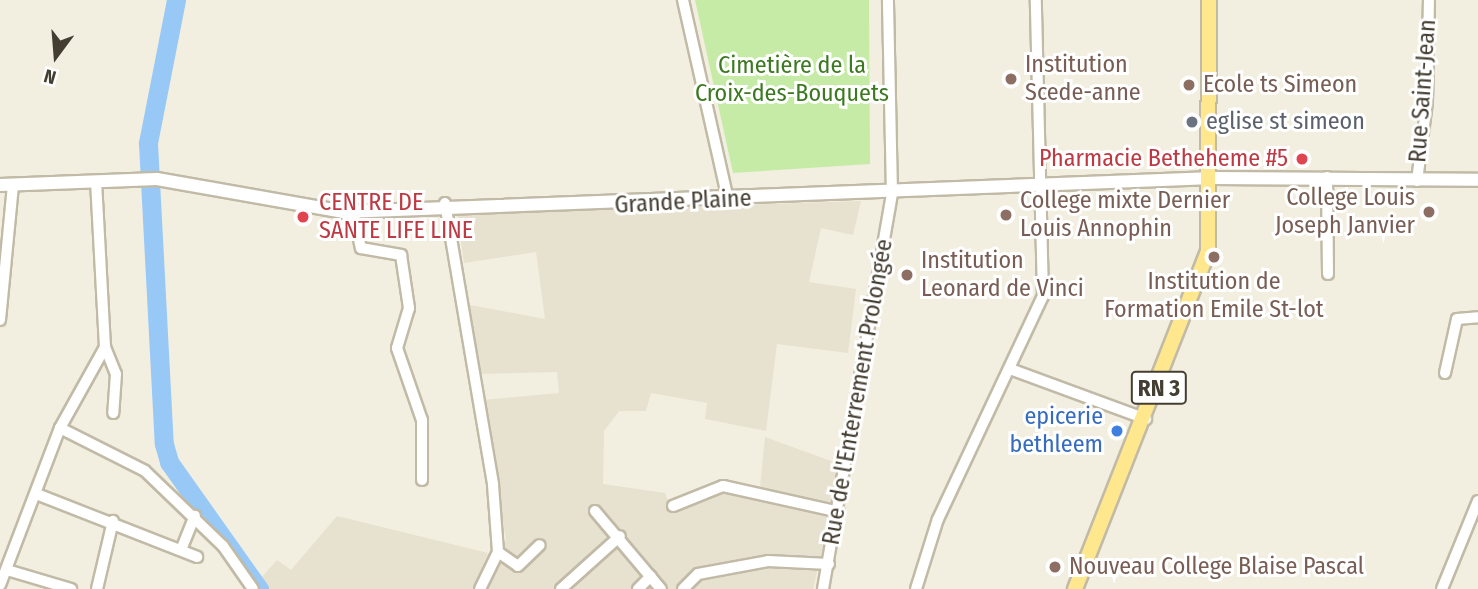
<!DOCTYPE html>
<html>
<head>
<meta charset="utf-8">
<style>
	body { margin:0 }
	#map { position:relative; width:1478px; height:589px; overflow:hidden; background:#f2efe1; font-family:"Fira Sans Condensed",sans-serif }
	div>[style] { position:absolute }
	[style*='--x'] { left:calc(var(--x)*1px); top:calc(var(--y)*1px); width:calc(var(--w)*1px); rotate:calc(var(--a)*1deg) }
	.residential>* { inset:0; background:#e7e1cf }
	.green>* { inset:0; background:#c6eba6 }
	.river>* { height:19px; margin:-9.5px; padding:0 9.5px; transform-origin:9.5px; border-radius:9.5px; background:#97c8f6 }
	.roads { filter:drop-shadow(2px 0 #c1baa6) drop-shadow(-2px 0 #c1baa6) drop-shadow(0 2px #c1baa6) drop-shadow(0 -2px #c1baa6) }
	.minor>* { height:10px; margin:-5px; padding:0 5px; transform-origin:5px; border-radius:5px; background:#fff }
	.tertiary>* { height:12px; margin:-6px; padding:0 6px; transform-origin:6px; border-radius:6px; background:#fff }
	.primary>* { height:14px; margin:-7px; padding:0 7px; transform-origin:7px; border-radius:7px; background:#ffe78e }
	.dots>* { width:19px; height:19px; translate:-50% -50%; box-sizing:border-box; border:4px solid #fff; border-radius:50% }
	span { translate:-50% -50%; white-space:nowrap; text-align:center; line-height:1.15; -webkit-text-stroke:6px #fff; paint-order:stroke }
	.shield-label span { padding:2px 5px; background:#fff; border:2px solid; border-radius:5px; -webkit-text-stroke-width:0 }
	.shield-label { font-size:23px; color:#443e32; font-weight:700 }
	.education-label { font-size:24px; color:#785e54 }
	.left { translate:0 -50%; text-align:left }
	.right { translate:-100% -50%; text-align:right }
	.park-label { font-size:24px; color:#3c7921 }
	.street-label { font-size:24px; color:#443e32 }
	.worship-label { font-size:24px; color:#5b616d }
	.health-label { font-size:24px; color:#be3a42 }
	.shop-label { font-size:24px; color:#366cbe }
	.north { position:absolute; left:21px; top:21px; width:70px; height:70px; -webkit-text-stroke:5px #fff; paint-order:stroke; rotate:196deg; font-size:19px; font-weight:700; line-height:28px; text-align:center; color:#443e32 }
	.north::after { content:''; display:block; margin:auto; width:24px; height:32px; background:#443e32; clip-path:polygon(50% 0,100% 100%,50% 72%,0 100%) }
</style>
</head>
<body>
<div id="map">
	<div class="residential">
		<i style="clip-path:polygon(861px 201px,853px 235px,821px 228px,809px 282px,856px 289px,848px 353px,777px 344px,766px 431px,705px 419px,707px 403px,651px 393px,646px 411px,619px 411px,604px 431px,603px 484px,665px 493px,672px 512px,725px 492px,759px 498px,765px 437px,842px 465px,813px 589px,484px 589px,506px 540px,482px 400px,559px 393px,557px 372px,475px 374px,465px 304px,545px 319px,536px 252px,464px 263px,457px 214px)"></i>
		<i style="clip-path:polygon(337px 516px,488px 553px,473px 589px,267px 589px,260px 579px,277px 560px,291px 570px)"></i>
	</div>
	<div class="green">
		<i style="clip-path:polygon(695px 0,869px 0,870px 164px,733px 173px)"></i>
	</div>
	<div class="river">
		<i style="--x:176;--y:0;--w:146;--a:101.1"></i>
		<i style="--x:148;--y:143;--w:301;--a:87"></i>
		<i style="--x:164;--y:444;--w:19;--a:74"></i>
		<i style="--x:169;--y:462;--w:156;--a:54.7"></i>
	</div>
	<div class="roads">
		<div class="minor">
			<i style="--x:683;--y:0;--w:204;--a:77.3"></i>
			<i style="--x:1327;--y:177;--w:97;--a:89.4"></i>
			<i style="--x:1417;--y:181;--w:80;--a:-82.8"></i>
			<i style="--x:1427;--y:102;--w:102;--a:-88.9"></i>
			<i style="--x:445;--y:203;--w:286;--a:80.3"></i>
			<i style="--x:493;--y:485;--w:67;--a:85.7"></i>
			<i style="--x:498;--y:552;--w:41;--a:115.9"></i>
			<i style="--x:353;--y:211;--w:38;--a:78"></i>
			<i style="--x:361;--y:248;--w:41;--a:9.9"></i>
			<i style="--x:401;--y:255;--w:54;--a:81.4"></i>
			<i style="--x:409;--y:308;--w:42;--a:106.7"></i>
			<i style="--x:397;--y:348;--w:76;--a:70.9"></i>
			<i style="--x:422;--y:420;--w:60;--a:90"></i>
			<i style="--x:0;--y:320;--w:136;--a:-84.5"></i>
			<i style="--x:105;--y:347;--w:29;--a:68"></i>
			<i style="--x:116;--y:374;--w:39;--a:94"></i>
			<i style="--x:1010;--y:369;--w:145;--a:20.2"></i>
			<i style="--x:1445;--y:373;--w:55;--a:-77.5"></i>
			<i style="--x:1457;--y:319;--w:21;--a:-5"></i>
			<i style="--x:60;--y:428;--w:95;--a:26.8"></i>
			<i style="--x:145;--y:471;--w:108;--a:43.9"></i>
			<i style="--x:223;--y:546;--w:52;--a:55.1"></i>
			<i style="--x:39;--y:495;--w:170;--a:21.4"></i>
			<i style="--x:673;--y:506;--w:54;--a:-21.8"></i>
			<i style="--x:723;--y:486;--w:119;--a:12.6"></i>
			<i style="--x:595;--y:511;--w:102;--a:49.8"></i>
			<i style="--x:181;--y:550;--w:37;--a:-68"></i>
			<i style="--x:498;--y:552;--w:24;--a:35"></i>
			<i style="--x:518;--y:566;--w:30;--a:-44"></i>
			<i style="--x:7;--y:570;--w:67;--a:16.5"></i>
			<i style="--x:0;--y:585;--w:168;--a:-69.1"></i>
			<i style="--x:60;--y:428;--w:93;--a:-60.9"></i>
			<i style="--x:105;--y:347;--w:164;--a:-93.1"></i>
			<i style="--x:97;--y:589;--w:70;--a:-76.8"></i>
			<i style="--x:561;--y:589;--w:79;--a:-41.9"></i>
			<i style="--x:638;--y:589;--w:18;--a:-45"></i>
			<i style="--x:683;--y:589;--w:21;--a:-45"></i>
			<i style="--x:698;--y:574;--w:71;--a:-10.5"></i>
			<i style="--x:768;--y:561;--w:61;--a:2.8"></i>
			<i style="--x:823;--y:589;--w:401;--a:-80.1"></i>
			<i style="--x:892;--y:194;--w:194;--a:-91.2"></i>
			<i style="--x:916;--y:589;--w:73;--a:-72.6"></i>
			<i style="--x:938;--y:519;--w:246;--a:-64.8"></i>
			<i style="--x:1043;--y:296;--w:296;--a:-91.4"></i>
			<i style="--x:1442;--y:589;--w:95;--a:-67.8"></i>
		</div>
		<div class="tertiary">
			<i style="--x:0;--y:185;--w:157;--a:-2.2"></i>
			<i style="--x:157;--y:179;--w:190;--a:10"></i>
			<i style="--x:344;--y:212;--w:870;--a:-2.24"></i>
			<i style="--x:1213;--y:178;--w:265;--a:0.4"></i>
		</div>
		<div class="primary">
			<i style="--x:1075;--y:589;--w:362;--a:-68.5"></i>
			<i style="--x:1208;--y:252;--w:252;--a:-89.8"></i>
		</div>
	</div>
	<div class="dots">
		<i style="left:1011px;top:79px;background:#8d6e63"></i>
		<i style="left:1189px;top:85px;background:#8d6e63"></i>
		<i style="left:1192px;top:122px;background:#6b7280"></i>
		<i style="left:1302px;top:159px;background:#e0444e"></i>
		<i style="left:1429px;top:212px;background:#8d6e63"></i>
		<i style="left:1006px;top:215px;background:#8d6e63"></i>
		<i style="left:303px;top:217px;background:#e0444e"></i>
		<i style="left:1214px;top:257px;background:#8d6e63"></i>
		<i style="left:907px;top:275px;background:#8d6e63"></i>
		<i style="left:1117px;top:431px;background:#3f7fe0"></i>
		<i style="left:1055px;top:567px;background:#8d6e63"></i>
	</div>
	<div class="shield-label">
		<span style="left:1159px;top:388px">RN 3</span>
	</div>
	<div class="education-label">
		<span class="left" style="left:1025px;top:79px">Institution<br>Scede-anne</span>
		<span class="left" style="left:1203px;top:85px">Ecole ts Simeon</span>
		<span class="right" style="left:1415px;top:212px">College Louis<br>Joseph Janvier</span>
		<span class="left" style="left:1020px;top:215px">College mixte Dernier<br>Louis Annophin</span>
		<span class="left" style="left:921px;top:275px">Institution<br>Leonard de Vinci</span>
		<span style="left:1214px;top:296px">Institution de<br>Formation Emile St-lot</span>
		<span class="left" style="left:1069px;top:567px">Nouveau College Blaise Pascal</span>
	</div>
	<div class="park-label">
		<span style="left:792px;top:80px">Cimetière de la<br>Croix-des-Bouquets</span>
	</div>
	<div class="street-label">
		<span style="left:1423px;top:91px;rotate:-86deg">Rue Saint-Jean</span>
		<span style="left:683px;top:202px;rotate:-3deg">Grande Plaine</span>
		<span style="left:858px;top:392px;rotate:-80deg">Rue de l'Enterrement Prolongée</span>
	</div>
	<div class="worship-label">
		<span class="left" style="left:1206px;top:122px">eglise st simeon</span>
	</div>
	<div class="health-label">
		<span class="right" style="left:1288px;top:159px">Pharmacie Betheheme #5</span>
		<span class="left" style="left:319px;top:217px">CENTRE DE<br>SANTE LIFE LINE</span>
	</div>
	<div class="shop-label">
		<span class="right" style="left:1103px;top:431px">epicerie<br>bethleem</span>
	</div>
	<div class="north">N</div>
</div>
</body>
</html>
